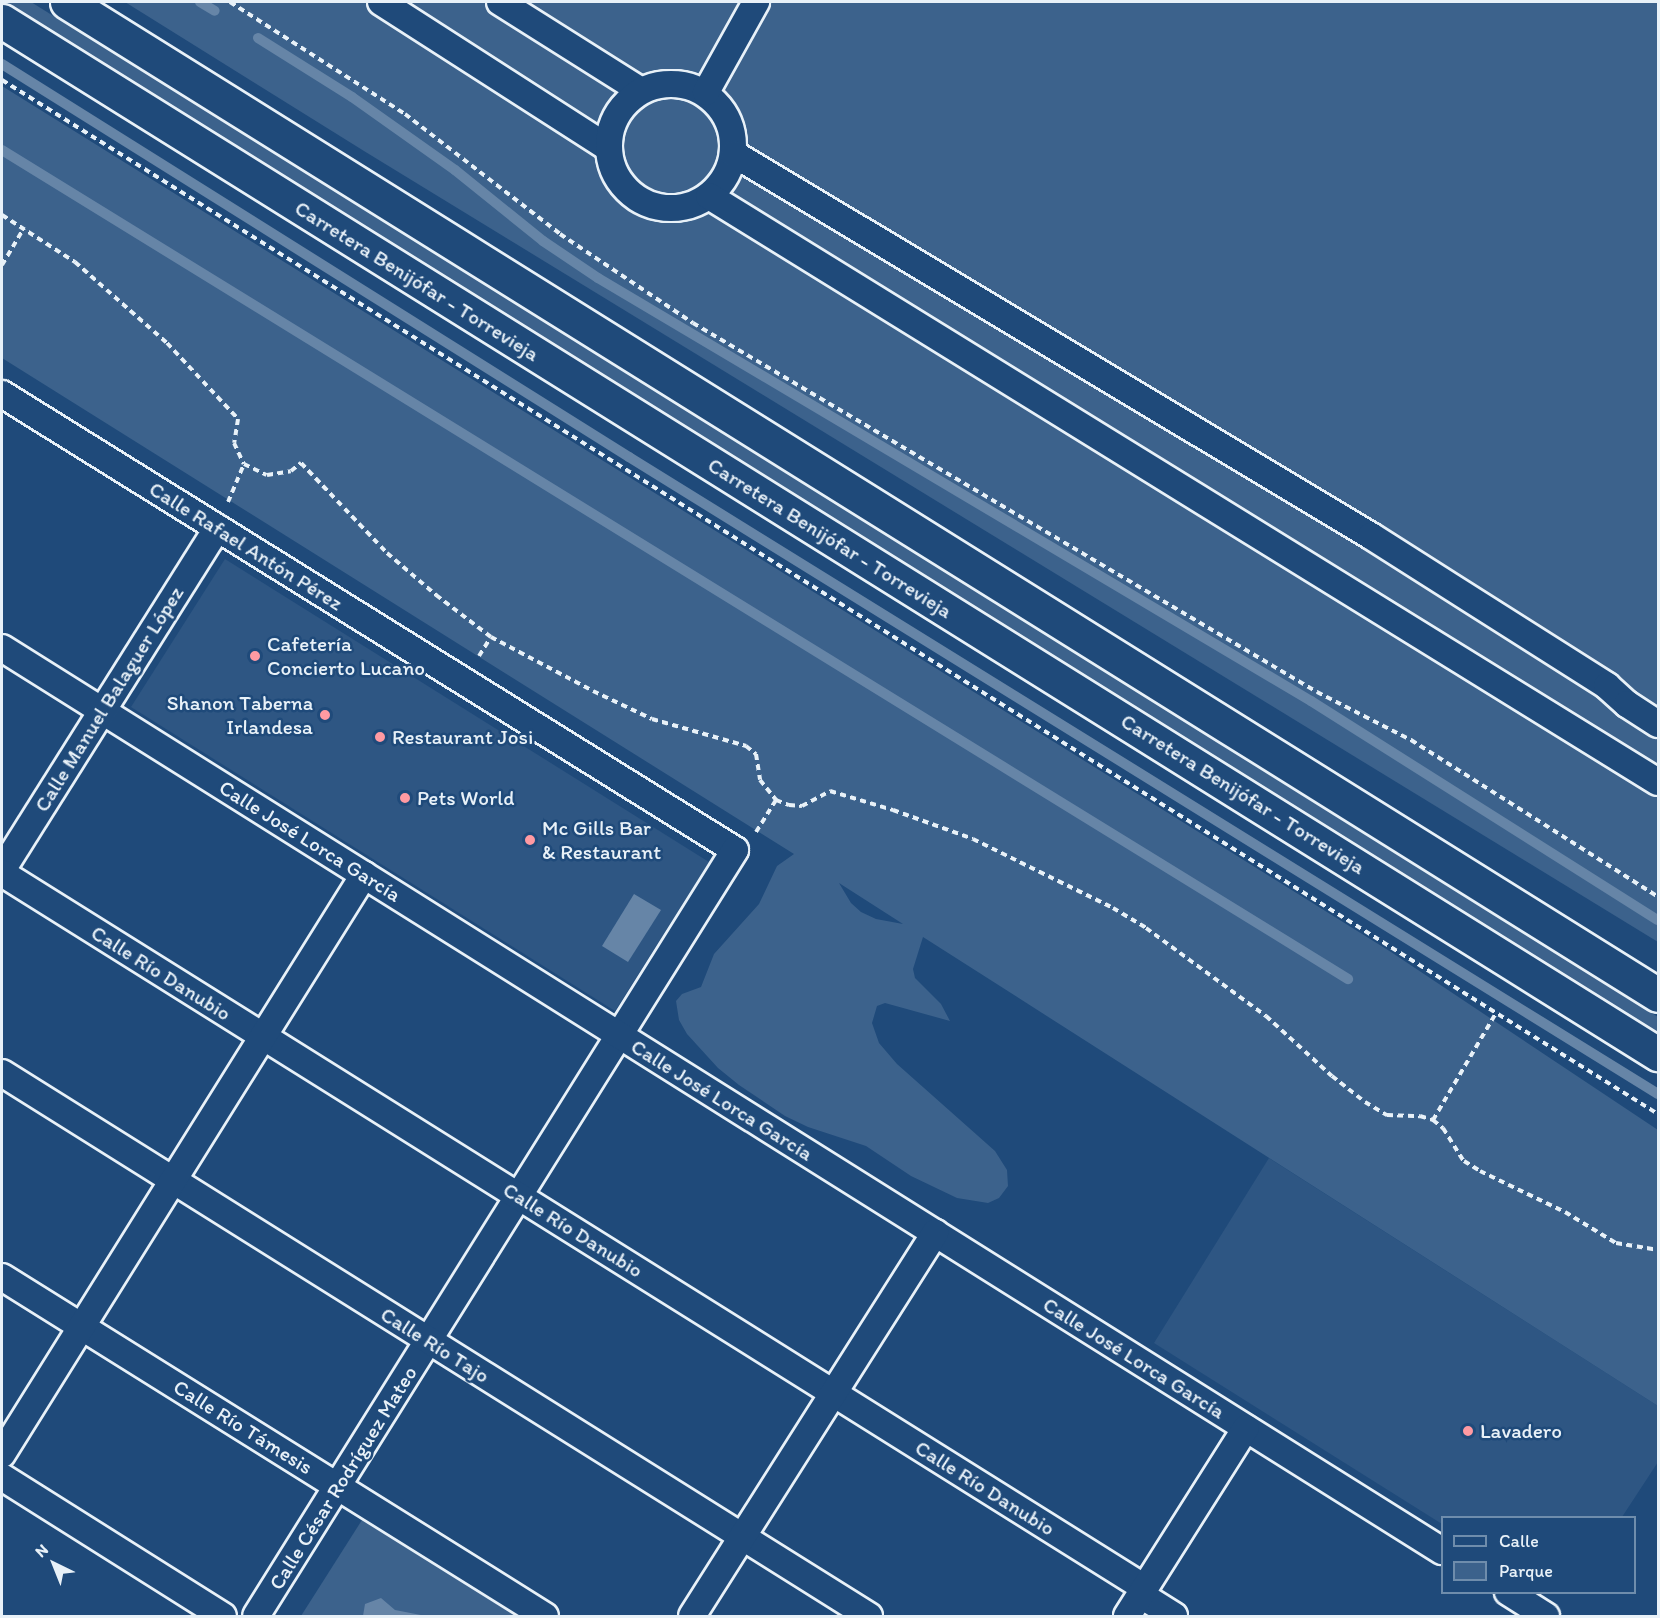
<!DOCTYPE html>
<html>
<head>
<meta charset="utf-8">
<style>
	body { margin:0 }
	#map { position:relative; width:1660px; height:1618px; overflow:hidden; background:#1f4a7a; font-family:Itim,sans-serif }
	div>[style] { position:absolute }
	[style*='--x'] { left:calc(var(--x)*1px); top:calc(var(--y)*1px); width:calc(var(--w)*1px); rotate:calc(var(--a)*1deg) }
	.built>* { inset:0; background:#2e5683 }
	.green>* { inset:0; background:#3c628c }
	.water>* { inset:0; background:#6685a7 }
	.stream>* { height:10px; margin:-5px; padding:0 5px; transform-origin:5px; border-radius:5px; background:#6685a7 }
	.path>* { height:4px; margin-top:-2px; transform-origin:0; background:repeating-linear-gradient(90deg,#e8f1f8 0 6px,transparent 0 10.5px) }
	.roads { filter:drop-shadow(2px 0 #e8f1f8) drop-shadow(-2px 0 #e8f1f8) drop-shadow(0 2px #e8f1f8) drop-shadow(0 -2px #e8f1f8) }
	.minor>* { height:26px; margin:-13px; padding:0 13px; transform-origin:13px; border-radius:13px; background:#1f4a7a }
	.minor>.ring { margin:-13px; padding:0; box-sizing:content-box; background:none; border:26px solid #1f4a7a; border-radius:50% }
	.secondary>* { height:33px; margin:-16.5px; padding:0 16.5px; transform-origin:16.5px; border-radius:16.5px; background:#1f4a7a }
	.dots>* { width:16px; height:16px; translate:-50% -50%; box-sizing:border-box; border:3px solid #1f4a7a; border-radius:50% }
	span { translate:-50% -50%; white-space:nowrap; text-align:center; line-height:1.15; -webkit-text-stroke:5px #1f4a7a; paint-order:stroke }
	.street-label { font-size:21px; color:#e8f1f8 }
	.poi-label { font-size:21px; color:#e8f1f8 }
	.left { translate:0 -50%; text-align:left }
	.right { translate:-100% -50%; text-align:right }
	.frame { position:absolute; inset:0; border:3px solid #e8f1f8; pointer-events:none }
	.legend { position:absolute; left:1441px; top:1516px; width:195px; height:78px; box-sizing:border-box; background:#1f4a7a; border:2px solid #6f8dac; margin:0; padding:8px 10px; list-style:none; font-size:18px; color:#e8f1f8 }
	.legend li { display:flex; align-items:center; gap:12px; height:30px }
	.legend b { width:30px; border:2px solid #6f8dac }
	.north { position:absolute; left:24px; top:1534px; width:60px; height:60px; -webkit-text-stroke:4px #1f4a7a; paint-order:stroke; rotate:317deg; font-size:16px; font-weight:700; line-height:24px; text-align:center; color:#e8f1f8 }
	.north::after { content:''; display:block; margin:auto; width:21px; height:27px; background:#e8f1f8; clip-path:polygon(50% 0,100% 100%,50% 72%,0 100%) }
</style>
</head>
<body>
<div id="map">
	<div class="built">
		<i style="clip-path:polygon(225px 559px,709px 862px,615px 1011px,131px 707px)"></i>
		<i style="clip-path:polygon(1269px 1158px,1658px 1406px,1658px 1462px,1622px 1517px,1442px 1518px,1442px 1524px,1154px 1343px)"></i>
	</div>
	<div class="green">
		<i style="clip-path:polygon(2px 2px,31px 2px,1658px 1017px,1658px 1034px)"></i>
		<i style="clip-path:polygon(125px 2px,1658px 2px,1658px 942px,364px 151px)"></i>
		<i style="clip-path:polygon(evenodd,2px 86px,1391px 952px,1658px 1130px,1658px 1406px,923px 937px,913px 969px,915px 978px,941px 1004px,950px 1021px,885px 1003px,877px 1006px,872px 1023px,879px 1043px,897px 1064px,995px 1151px,1007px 1170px,1008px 1186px,999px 1198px,988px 1203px,957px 1198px,911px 1176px,866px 1146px,808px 1127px,785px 1116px,739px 1085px,718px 1068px,687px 1034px,679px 1020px,676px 1001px,682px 994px,701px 987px,714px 954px,759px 904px,777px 866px,794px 854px,2px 358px,2px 86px,839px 883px,903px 924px,876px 919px,861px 912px,851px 903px,839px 883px)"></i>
		<i style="clip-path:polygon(362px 1520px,516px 1616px,301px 1616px)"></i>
	</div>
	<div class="water">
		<i style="clip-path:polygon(634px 894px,661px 910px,628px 962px,602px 946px)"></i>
		<i style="clip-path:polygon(381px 1598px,395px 1610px,426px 1616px,363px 1616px,365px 1604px)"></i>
	</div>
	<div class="stream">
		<i style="--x:200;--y:2;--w:17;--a:31"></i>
		<i style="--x:258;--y:38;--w:111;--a:32.1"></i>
		<i style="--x:352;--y:97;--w:126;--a:35.3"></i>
		<i style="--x:455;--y:170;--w:113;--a:38.9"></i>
		<i style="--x:543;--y:241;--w:66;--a:33.9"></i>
		<i style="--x:598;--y:278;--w:829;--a:30.68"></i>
		<i style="--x:1311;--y:701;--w:410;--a:32.3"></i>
		<i style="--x:2;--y:64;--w:740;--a:32.08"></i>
		<i style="--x:629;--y:457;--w:1210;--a:31.76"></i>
		<i style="--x:2;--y:150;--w:1581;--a:31.63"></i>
	</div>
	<div class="path">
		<i style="--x:230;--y:2;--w:208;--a:32.6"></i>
		<i style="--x:405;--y:114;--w:196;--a:37.7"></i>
		<i style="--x:560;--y:234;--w:160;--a:33.8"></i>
		<i style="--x:693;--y:323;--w:725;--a:30.6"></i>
		<i style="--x:1317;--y:692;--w:106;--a:27.1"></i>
		<i style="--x:1411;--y:740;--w:293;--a:32.4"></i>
		<i style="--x:2;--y:80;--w:1952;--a:31.98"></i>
		<i style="--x:2;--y:215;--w:87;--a:32.8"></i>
		<i style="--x:75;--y:262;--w:123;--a:41.4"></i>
		<i style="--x:167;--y:343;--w:104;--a:46.9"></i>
		<i style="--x:238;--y:419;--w:24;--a:99"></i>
		<i style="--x:234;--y:443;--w:23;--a:65"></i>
		<i style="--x:244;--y:464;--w:25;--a:26"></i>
		<i style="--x:267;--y:475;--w:24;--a:-9"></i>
		<i style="--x:291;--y:471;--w:13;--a:-39"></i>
		<i style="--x:301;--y:463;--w:124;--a:46.3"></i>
		<i style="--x:387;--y:553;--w:65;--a:40.6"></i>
		<i style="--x:436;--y:595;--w:69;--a:37.4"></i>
		<i style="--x:491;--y:637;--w:115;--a:27.9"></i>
		<i style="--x:593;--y:691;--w:65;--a:25.4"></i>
		<i style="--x:652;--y:719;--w:98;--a:16"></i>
		<i style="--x:746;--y:746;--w:13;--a:39"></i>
		<i style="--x:756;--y:754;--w:26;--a:81"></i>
		<i style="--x:760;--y:780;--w:26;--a:51"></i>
		<i style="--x:776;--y:800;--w:14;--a:21"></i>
		<i style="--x:789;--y:805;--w:13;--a:4"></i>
		<i style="--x:802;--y:806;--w:32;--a:-28"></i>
		<i style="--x:830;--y:791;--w:66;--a:16.8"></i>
		<i style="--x:893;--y:810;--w:85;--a:19.9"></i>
		<i style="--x:973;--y:839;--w:156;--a:26.2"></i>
		<i style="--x:1113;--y:908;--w:39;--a:31"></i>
		<i style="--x:1146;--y:928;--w:149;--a:36.3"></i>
		<i style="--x:1266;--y:1016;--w:89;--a:42.3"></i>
		<i style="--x:1332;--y:1076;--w:42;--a:38.2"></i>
		<i style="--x:1365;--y:1102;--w:26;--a:31"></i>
		<i style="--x:1387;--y:1115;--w:33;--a:2"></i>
		<i style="--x:1420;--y:1116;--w:14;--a:17"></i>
		<i style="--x:1433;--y:1120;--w:13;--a:39"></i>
		<i style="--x:1443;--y:1128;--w:39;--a:58"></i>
		<i style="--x:1464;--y:1161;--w:19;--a:32"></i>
		<i style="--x:1480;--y:1171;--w:94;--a:25.8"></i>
		<i style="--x:1565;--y:1212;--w:60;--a:31.3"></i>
		<i style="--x:1616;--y:1243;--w:43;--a:9.5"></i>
		<i style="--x:2;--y:265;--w:43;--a:-59.3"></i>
		<i style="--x:228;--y:502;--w:41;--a:-67.2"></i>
		<i style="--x:479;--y:656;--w:22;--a:-58"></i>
		<i style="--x:756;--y:832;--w:38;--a:-58"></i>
		<i style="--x:1433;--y:1120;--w:124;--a:-59.5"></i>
	</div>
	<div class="roads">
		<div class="minor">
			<i style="--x:381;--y:2;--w:270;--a:32.7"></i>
			<i style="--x:500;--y:2;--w:165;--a:32.2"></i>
			<i class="ring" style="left:609px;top:84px;width:98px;height:98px"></i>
			<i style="--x:706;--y:92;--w:103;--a:-60.9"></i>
			<i style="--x:734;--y:154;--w:743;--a:30.95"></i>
			<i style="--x:1371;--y:536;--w:280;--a:32.4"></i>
			<i style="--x:1607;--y:686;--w:27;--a:42"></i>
			<i style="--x:1627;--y:704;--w:37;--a:33"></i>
			<i style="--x:709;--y:196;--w:1115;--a:31.7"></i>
			<i style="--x:2;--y:394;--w:863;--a:31.89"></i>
			<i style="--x:735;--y:850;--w:903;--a:122.02"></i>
			<i style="--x:2;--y:648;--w:1700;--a:32.09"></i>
			<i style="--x:2;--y:870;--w:404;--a:-57.8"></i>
			<i style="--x:2;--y:873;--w:1348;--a:32.03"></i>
			<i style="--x:2;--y:1073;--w:1023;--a:32.06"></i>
			<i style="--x:2;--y:1277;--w:640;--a:31.98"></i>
			<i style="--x:2;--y:1454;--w:683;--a:-57.99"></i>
			<i style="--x:2;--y:1477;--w:261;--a:32.2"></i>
			<i style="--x:1508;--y:1592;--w:45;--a:32.3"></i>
			<i style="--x:1141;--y:1595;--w:39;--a:32"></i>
			<i style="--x:692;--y:1616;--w:454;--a:-57.6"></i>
			<i style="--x:1127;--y:1616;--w:222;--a:-57.7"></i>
		</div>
		<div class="secondary">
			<i style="--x:67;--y:2;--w:1875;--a:31.97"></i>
			<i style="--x:2;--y:21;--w:1952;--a:31.96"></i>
		</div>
	</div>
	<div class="dots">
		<i style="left:255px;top:656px;background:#ff9aa2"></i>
		<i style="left:325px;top:715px;background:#ff9aa2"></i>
		<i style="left:380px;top:737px;background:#ff9aa2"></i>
		<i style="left:405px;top:798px;background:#ff9aa2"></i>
		<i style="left:530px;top:840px;background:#ff9aa2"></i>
		<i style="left:1468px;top:1431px;background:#ff9aa2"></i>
	</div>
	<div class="street-label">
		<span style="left:417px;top:281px;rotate:32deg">Carretera Benijófar - Torrevieja</span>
		<span style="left:830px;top:538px;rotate:32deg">Carretera Benijófar - Torrevieja</span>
		<span style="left:246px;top:546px;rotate:32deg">Calle Rafael Antón Pérez</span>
		<span style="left:109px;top:699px;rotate:-58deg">Calle Manuel Balaguer López</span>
		<span style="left:1243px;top:794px;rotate:32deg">Carretera Benijófar - Torrevieja</span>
		<span style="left:310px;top:841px;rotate:32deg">Calle José Lorca García</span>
		<span style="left:161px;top:973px;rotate:32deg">Calle Río Danubio</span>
		<span style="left:722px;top:1100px;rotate:32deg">Calle José Lorca García</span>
		<span style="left:573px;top:1230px;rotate:32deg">Calle Río Danubio</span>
		<span style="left:435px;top:1345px;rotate:32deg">Calle Río Tajo</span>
		<span style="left:1134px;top:1358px;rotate:32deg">Calle José Lorca García</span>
		<span style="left:243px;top:1427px;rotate:32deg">Calle Río Támesis</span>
		<span style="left:343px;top:1478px;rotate:-58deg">Calle César Rodríguez Mateo</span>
		<span style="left:985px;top:1488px;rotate:32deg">Calle Río Danubio</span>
	</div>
	<div class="poi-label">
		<span class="left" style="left:267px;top:656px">Cafetería<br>Concierto Lucano</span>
		<span class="right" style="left:313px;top:715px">Shanon Taberna<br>Irlandesa</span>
		<span class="left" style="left:392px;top:737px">Restaurant Josi</span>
		<span class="left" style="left:417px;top:798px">Pets World</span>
		<span class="left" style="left:542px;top:840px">Mc Gills Bar<br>&amp; Restaurant</span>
		<span class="left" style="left:1480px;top:1431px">Lavadero</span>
	</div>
	<div class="frame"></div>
	<ul class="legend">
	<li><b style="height:8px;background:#1f4a7a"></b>Calle</li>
	<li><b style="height:16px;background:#3c628c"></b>Parque</li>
	</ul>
	<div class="north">N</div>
</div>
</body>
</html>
